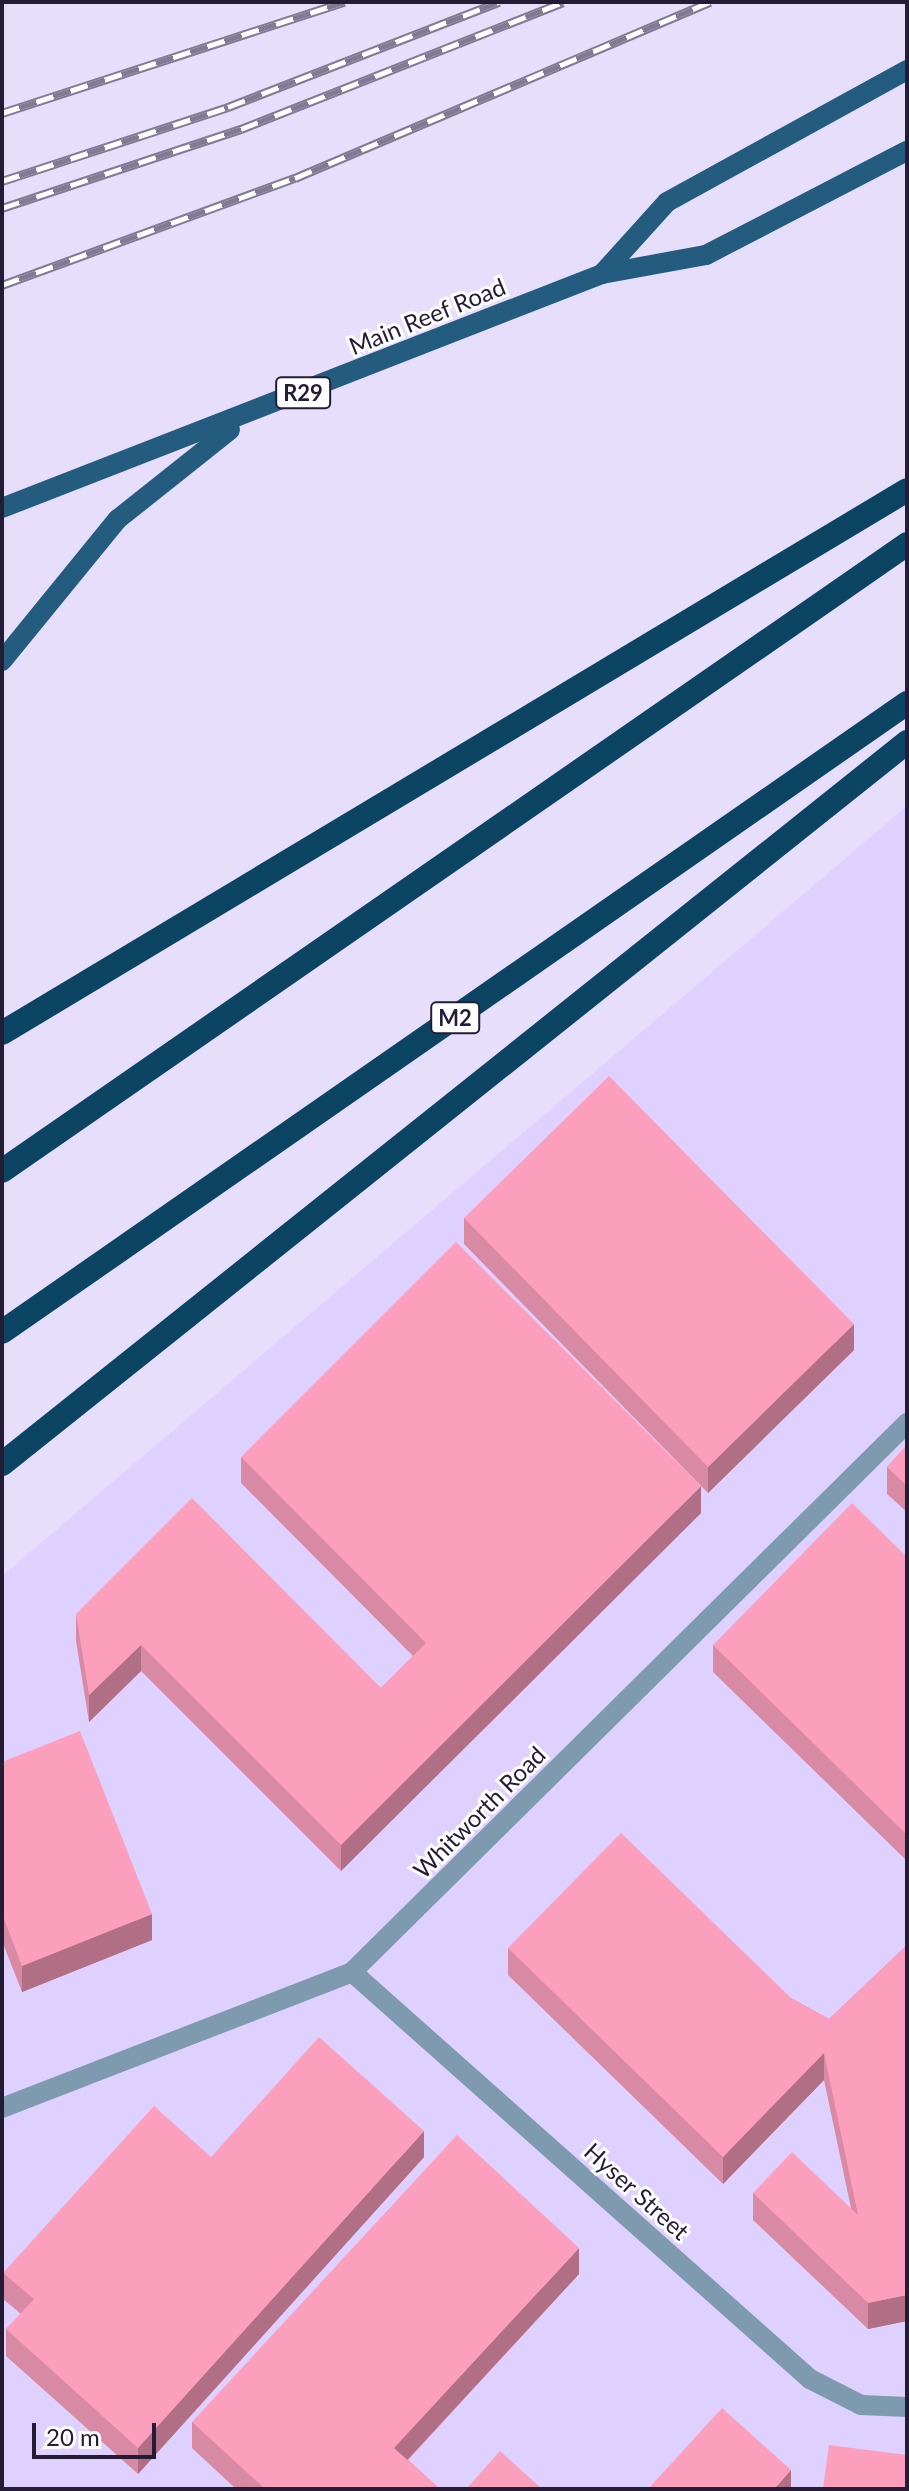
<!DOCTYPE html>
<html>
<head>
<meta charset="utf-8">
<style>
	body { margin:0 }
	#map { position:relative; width:909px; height:2491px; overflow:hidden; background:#e6defa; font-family:Lato,sans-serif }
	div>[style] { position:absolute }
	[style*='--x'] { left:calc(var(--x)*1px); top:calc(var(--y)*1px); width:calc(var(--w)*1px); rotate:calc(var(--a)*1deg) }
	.built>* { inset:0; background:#dfd1ff }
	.street>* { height:20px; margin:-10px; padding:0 10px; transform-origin:10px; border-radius:10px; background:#7e9aae }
	.primary>* { height:20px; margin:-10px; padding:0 10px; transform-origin:10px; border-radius:10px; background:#235c7e }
	.highway>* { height:24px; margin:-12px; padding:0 12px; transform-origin:12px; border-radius:12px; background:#0c4564 }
	.rail>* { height:9px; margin-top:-4.5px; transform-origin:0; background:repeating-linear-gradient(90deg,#fff 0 18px,#827993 0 36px); box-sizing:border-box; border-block:2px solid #827993 }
	.wall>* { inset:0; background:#d889a3 }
	.shaded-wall>* { inset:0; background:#b06f84 }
	.building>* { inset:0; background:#fb9fbd }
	span { translate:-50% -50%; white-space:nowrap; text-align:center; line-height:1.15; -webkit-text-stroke:6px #fff; paint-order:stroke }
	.shield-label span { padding:2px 6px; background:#fff; border:2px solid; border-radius:6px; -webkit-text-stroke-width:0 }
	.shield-label { font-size:22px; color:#241b34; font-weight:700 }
	.street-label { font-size:24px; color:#241b34 }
	.frame { position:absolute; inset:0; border:4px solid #241b34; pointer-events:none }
	.scale { position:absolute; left:32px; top:2423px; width:124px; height:36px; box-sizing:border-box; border:4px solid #241b34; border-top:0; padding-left:10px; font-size:24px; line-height:28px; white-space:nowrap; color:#241b34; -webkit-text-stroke:6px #fff; paint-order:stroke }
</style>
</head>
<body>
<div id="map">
	<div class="built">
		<i style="clip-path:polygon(907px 806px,907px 2489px,2px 2489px,2px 1576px)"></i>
	</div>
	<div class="street">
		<i style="--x:352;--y:1972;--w:613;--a:41.63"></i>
		<i style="--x:810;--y:2379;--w:57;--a:27"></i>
		<i style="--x:861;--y:2405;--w:46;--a:2.5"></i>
		<i style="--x:2;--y:2108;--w:375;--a:-21.2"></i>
		<i style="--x:352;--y:1972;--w:781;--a:-44.69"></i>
	</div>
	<div class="primary">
		<i style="--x:602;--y:274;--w:97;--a:-47.9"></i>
		<i style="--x:667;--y:202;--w:274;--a:-28.8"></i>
		<i style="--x:2;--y:508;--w:644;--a:-21.31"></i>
		<i style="--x:602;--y:274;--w:106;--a:-10.4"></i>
		<i style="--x:706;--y:255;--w:226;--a:-27.4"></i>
		<i style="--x:2;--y:661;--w:183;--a:-50.8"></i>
		<i style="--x:118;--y:519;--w:143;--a:-38.5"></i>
	</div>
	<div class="highway">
		<i style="--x:2;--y:1033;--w:1055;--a:-30.96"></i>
		<i style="--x:2;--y:1171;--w:1101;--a:-34.71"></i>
		<i style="--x:2;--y:1332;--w:1102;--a:-34.8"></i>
		<i style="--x:2;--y:1464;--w:1158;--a:-38.58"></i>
	</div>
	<div class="rail">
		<i style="--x:2;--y:113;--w:360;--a:-18"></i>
		<i style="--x:2;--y:181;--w:238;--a:-18.1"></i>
		<i style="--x:228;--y:107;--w:291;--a:-21.2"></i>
		<i style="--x:2;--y:208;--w:252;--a:-18.3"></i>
		<i style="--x:241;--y:129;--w:346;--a:-21.5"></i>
		<i style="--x:2;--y:285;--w:312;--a:-20.1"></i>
		<i style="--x:295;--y:178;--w:451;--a:-23"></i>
	</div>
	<div class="wall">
		<i style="clip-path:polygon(464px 1218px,854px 1350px,708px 1493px,464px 1244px)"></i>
		<i style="clip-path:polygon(907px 1445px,907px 1512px,887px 1494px,887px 1467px)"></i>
		<i style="clip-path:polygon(241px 1457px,701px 1513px,341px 1871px,141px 1671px,89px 1722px,76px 1641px,76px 1614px,381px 1688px,413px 1656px,241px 1483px)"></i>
		<i style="clip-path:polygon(907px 1557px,907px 1861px,713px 1672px,713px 1645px)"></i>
		<i style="clip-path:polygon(2px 1762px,152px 1940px,22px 1992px,2px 1941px)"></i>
		<i style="clip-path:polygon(907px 1945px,907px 2321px,868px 2329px,753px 2220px,753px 2193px,851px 2208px,824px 2080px,723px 2184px,508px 1975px,508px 1948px,791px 1998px,829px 2019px)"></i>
		<i style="clip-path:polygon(211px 2157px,424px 2157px,138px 2474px,6px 2356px,6px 2329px,21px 2314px,3px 2299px,3px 2273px)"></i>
		<i style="clip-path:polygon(579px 2274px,408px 2460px,440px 2489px,236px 2489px,192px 2448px,192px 2422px)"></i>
	</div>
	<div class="shaded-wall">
		<i style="clip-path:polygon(854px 1324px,854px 1350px,708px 1493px,708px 1467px)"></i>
		<i style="clip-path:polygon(701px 1486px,701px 1513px,341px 1871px,341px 1845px)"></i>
		<i style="clip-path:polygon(141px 1645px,141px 1671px,89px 1722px,89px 1695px)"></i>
		<i style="clip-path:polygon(152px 1914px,152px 1940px,22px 1992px,22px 1966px)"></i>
		<i style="clip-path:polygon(824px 2053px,824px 2080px,723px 2184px,723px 2157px)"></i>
		<i style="clip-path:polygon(424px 2131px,424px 2157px,138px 2474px,138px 2448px)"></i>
		<i style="clip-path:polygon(579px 2248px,579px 2274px,394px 2474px,394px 2448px)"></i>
		<i style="clip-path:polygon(907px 2295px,907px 2321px,868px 2329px,868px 2303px)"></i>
		<i style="clip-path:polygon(791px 2470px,791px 2489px,774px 2489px)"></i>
	</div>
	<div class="building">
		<i style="clip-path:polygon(609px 1076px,854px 1324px,708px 1467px,464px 1218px)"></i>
		<i style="clip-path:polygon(456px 1242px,701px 1486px,341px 1845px,141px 1645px,89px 1695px,76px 1614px,192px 1498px,381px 1688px,426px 1643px,241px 1457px)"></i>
		<i style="clip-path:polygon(907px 1445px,907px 1486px,887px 1467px)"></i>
		<i style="clip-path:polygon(852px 1503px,907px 1557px,907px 1835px,713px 1645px)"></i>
		<i style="clip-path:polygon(80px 1731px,152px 1914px,22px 1966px,2px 1914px,2px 1762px)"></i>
		<i style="clip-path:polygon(621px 1833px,791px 1998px,829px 2019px,907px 1945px,907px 2295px,868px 2303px,753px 2193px,792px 2152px,858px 2215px,824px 2053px,723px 2157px,508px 1948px)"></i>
		<i style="clip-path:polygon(319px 2037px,424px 2131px,138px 2448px,6px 2329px,34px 2299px,3px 2273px,154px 2106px,211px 2157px)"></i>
		<i style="clip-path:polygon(457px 2135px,579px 2248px,394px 2448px,440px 2489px,265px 2489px,192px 2422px)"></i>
		<i style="clip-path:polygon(722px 2408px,791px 2470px,774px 2489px,648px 2489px)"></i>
		<i style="clip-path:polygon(829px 2445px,907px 2455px,907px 2489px,823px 2489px)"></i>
		<i style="clip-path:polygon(500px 2451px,542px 2489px,466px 2489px)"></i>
	</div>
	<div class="shield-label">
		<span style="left:303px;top:393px">R29</span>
		<span style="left:455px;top:1018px">M2</span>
	</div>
	<div class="street-label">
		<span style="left:427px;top:316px;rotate:-22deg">Main Reef Road</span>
		<span style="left:479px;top:1812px;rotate:-45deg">Whitworth Road</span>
		<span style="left:637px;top:2191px;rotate:42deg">Hyser Street</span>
	</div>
	<div class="frame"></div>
	<div class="scale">20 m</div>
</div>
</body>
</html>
